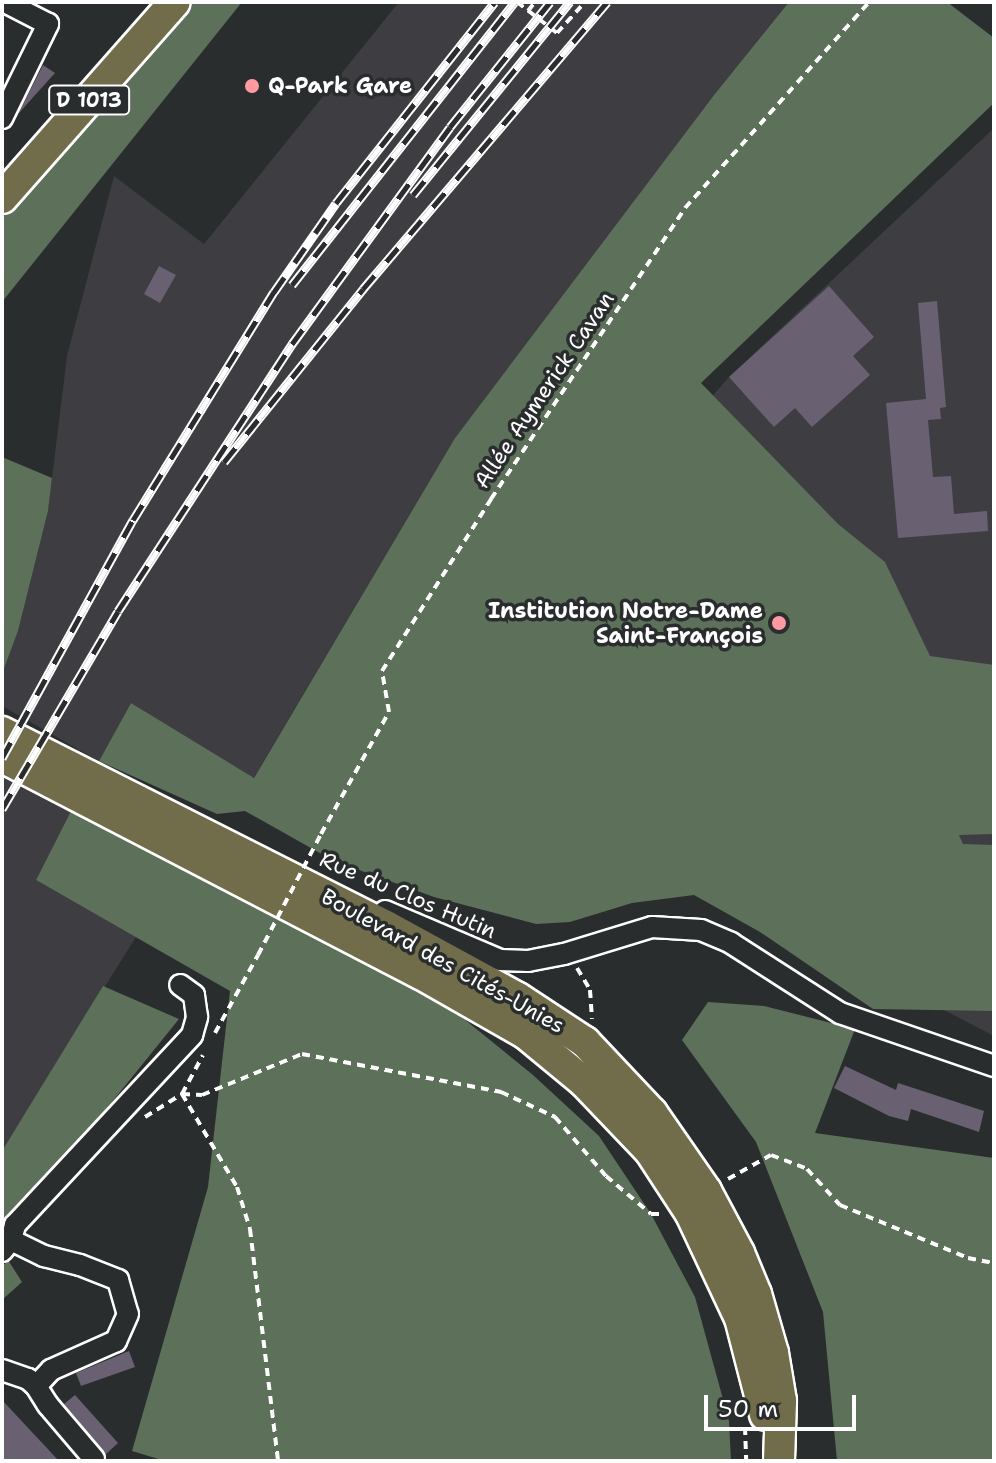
<!DOCTYPE html>
<html>
<head>
<meta charset="utf-8">
<style>
	body { margin:0 }
	#map { position:relative; width:996px; height:1463px; overflow:hidden; background:#2a2d2e; font-family:"Shantell Sans",sans-serif }
	div>[style] { position:absolute }
	[style*='--x'] { left:calc(var(--x)*1px); top:calc(var(--y)*1px); width:calc(var(--w)*1px); rotate:calc(var(--a)*1deg) }
	.built>* { inset:0; background:#3d3d42 }
	.green>* { inset:0; background:#5d705a }
	.building>* { inset:0; background:#696172 }
	.path>* { height:4px; margin-top:-2px; transform-origin:0; background:repeating-linear-gradient(90deg,#fff 0 8px,transparent 0 14px) }
	.roads { filter:drop-shadow(2px 0 #fff) drop-shadow(-2px 0 #fff) drop-shadow(0 2px #fff) drop-shadow(0 -2px #fff) }
	.street>* { height:20px; margin:-10px; padding:0 10px; transform-origin:10px; border-radius:10px; background:#2a2d2e }
	.primary>* { height:30px; margin:-15px; padding:0 15px; transform-origin:15px; border-radius:15px; background:#716d4b }
	.rail>* { height:9px; margin-top:-4.5px; transform-origin:0; background:repeating-linear-gradient(90deg,#2a2d2e 0 18px,#fff 0 36px); box-sizing:border-box; border-block:2px solid #fff }
	.path-bridge>* { height:4px; margin-top:-2px; transform-origin:0; background:repeating-linear-gradient(90deg,#fff 0 8px,transparent 0 14px) }
	.dots>* { width:22px; height:22px; translate:-50% -50%; box-sizing:border-box; border:4px solid #2a2d2e; border-radius:50% }
	span { translate:-50% -50%; white-space:nowrap; text-align:center; line-height:1.15; -webkit-text-stroke:7px #2a2d2e; paint-order:stroke }
	.shield-label span { padding:2px 6px; background:#2a2d2e; border:2px solid; border-radius:6px; -webkit-text-stroke-width:0 }
	.shield-label { font-size:20px; color:#fff; font-weight:700 }
	.poi-label { font-size:22px; color:#fff; font-weight:700 }
	.left { translate:0 -50%; text-align:left }
	.right { translate:-100% -50%; text-align:right }
	.street-label { font-size:22px; color:#fff }
	.frame { position:absolute; inset:0; border:4px solid #fff; pointer-events:none }
	.scale { position:absolute; left:704px; top:1395px; width:152px; height:36px; box-sizing:border-box; border:4px solid #fff; border-top:0; padding-left:10px; font-size:24px; line-height:28px; white-space:nowrap; color:#fff; -webkit-text-stroke:6px #2a2d2e; paint-order:stroke }
</style>
</head>
<body>
<div id="map">
	<div class="built">
		<i style="clip-path:polygon(399px 2px,789px 2px,714px 95px,455px 438px,253px 779px,131px 703px,99px 761px,2px 706px,2px 674px,18px 631px,48px 511px,67px 356px,114px 176px,204px 244px)"></i>
		<i style="clip-path:polygon(994px 128px,994px 1036px,840px 956px,702px 408px,729px 377px)"></i>
		<i style="clip-path:polygon(2px 777px,71px 811px,36px 880px,136px 937px,2px 1151px)"></i>
	</div>
	<div class="green">
		<i style="clip-path:polygon(184px 2px,242px 2px,2px 302px,2px 209px)"></i>
		<i style="clip-path:polygon(789px 2px,947px 2px,994px 38px,994px 103px,701px 383px,838px 524px,885px 562px,930px 656px,994px 665px,994px 834px,959px 835px,963px 844px,994px 845px,994px 1011px,873px 1009px,760px 932px,694px 895px,632px 903px,570px 922px,536px 924px,434px 897px,334px 861px,245px 811px,217px 814px,99px 761px,131px 703px,254px 778px,455px 438px,714px 95px)"></i>
		<i style="clip-path:polygon(2px 457px,52px 478px,48px 511px,18px 631px,2px 674px)"></i>
		<i style="clip-path:polygon(71px 811px,437px 997px,533px 1075px,599px 1136px,651px 1214px,695px 1297px,729px 1421px,731px 1461px,165px 1461px,132px 1451px,208px 1187px,230px 991px,36px 880px)"></i>
		<i style="clip-path:polygon(103px 986px,179px 1019px,2px 1238px,2px 1151px)"></i>
		<i style="clip-path:polygon(708px 1002px,764px 1006px,855px 1029px,815px 1133px,994px 1158px,994px 1461px,837px 1461px,823px 1312px,756px 1142px,682px 1040px)"></i>
		<i style="clip-path:polygon(8px 1260px,22px 1282px,2px 1300px,2px 1267px)"></i>
	</div>
	<div class="building">
		<i style="clip-path:polygon(43px 65px,55px 73px,18px 114px)"></i>
		<i style="clip-path:polygon(159px 266px,176px 275px,160px 303px,144px 294px)"></i>
		<i style="clip-path:polygon(829px 286px,874px 337px,853px 356px,870px 375px,812px 427px,795px 408px,774px 427px,729px 377px)"></i>
		<i style="clip-path:polygon(937px 301px,946px 407px,940px 408px,941px 419px,928px 420px,933px 477px,951px 476px,954px 514px,987px 511px,988px 531px,898px 538px,886px 403px,926px 399px,918px 303px)"></i>
		<i style="clip-path:polygon(845px 1066px,896px 1090px,898px 1083px,984px 1111px,979px 1132px,911px 1109px,908px 1121px,889px 1116px,834px 1088px)"></i>
		<i style="clip-path:polygon(129px 1351px,135px 1367px,81px 1386px,76px 1373px)"></i>
		<i style="clip-path:polygon(75px 1395px,118px 1443px,106px 1454px,64px 1404px)"></i>
		<i style="clip-path:polygon(2px 1400px,59px 1461px,2px 1461px)"></i>
	</div>
	<div class="path">
		<i style="--x:517;--y:2;--w:51;--a:37.8"></i>
		<i style="--x:557;--y:33;--w:42;--a:-47.9"></i>
		<i style="--x:528;--y:11;--w:11;--a:-52"></i>
		<i style="--x:321;--y:834;--w:140;--a:-60.9"></i>
		<i style="--x:389;--y:712;--w:42;--a:-99.7"></i>
		<i style="--x:382;--y:671;--w:204;--a:-57.6"></i>
		<i style="--x:491;--y:499;--w:350;--a:-56.3"></i>
		<i style="--x:685;--y:208;--w:276;--a:-48.2"></i>
		<i style="--x:577;--y:968;--w:26;--a:59"></i>
		<i style="--x:590;--y:990;--w:29;--a:86"></i>
		<i style="--x:215;--y:1033;--w:89;--a:-61.1"></i>
		<i style="--x:182;--y:1094;--w:20;--a:3"></i>
		<i style="--x:202;--y:1095;--w:108;--a:-22.3"></i>
		<i style="--x:302;--y:1054;--w:203;--a:10.8"></i>
		<i style="--x:501;--y:1092;--w:60;--a:24.8"></i>
		<i style="--x:555;--y:1117;--w:78;--a:49.2"></i>
		<i style="--x:606;--y:1176;--w:59;--a:40.2"></i>
		<i style="--x:651;--y:1214;--w:10;--a:0"></i>
		<i style="--x:182;--y:1094;--w:108;--a:59.4"></i>
		<i style="--x:237;--y:1187;--w:44;--a:72.8"></i>
		<i style="--x:250;--y:1229;--w:234;--a:83.1"></i>
		<i style="--x:145;--y:1117;--w:44;--a:-31.9"></i>
		<i style="--x:182;--y:1094;--w:44;--a:-61.7"></i>
		<i style="--x:728;--y:1179;--w:49;--a:-29.2"></i>
		<i style="--x:771;--y:1155;--w:39;--a:21"></i>
		<i style="--x:807;--y:1169;--w:49;--a:47.5"></i>
		<i style="--x:840;--y:1205;--w:139;--a:22.5"></i>
		<i style="--x:968;--y:1258;--w:26;--a:11"></i>
		<i style="--x:745;--y:1427;--w:34;--a:88"></i>
	</div>
	<div class="roads">
		<div class="street">
			<i style="--x:2;--y:118;--w:105;--a:-63.9"></i>
			<i style="--x:48;--y:24;--w:48;--a:-152.9"></i>
			<i style="--x:385;--y:911;--w:125;--a:23.1"></i>
			<i style="--x:500;--y:960;--w:28;--a:2"></i>
			<i style="--x:528;--y:961;--w:37;--a:-11"></i>
			<i style="--x:564;--y:954;--w:92;--a:-17.1"></i>
			<i style="--x:652;--y:927;--w:49;--a:3.5"></i>
			<i style="--x:701;--y:930;--w:33;--a:23"></i>
			<i style="--x:731;--y:943;--w:130;--a:32.7"></i>
			<i style="--x:840;--y:1013;--w:163;--a:19"></i>
			<i style="--x:11;--y:1240;--w:37;--a:26"></i>
			<i style="--x:44;--y:1256;--w:37;--a:14"></i>
			<i style="--x:80;--y:1265;--w:41;--a:21.5"></i>
			<i style="--x:118;--y:1280;--w:35;--a:74"></i>
			<i style="--x:128;--y:1314;--w:30;--a:114"></i>
			<i style="--x:116;--y:1341;--w:71;--a:156"></i>
			<i style="--x:51;--y:1370;--w:22;--a:133"></i>
			<i style="--x:36;--y:1386;--w:22;--a:58"></i>
			<i style="--x:48;--y:1405;--w:71;--a:49.6"></i>
			<i style="--x:2;--y:1251;--w:14;--a:-51"></i>
			<i style="--x:11;--y:1240;--w:16;--a:-75"></i>
			<i style="--x:15;--y:1225;--w:260;--a:-47"></i>
			<i style="--x:192;--y:1035;--w:19;--a:-74"></i>
			<i style="--x:197;--y:1017;--w:22;--a:-98"></i>
			<i style="--x:194;--y:995;--w:17;--a:-144"></i>
			<i style="--x:2;--y:1370;--w:28;--a:19"></i>
			<i style="--x:28;--y:1379;--w:11;--a:41"></i>
		</div>
		<div class="primary">
			<i style="--x:2;--y:198;--w:261;--a:-48.6"></i>
			<i style="--x:2;--y:732;--w:430;--a:26.8"></i>
			<i style="--x:386;--y:926;--w:150;--a:28.6"></i>
			<i style="--x:518;--y:998;--w:80;--a:33.3"></i>
			<i style="--x:585;--y:1042;--w:98;--a:46.7"></i>
			<i style="--x:652;--y:1113;--w:95;--a:55.3"></i>
			<i style="--x:706;--y:1191;--w:70;--a:62"></i>
			<i style="--x:739;--y:1253;--w:44;--a:67.5"></i>
			<i style="--x:756;--y:1294;--w:61;--a:73.9"></i>
			<i style="--x:773;--y:1353;--w:49;--a:80.5"></i>
			<i style="--x:781;--y:1401;--w:60;--a:91.9"></i>
			<i style="--x:2;--y:757;--w:472;--a:27.4"></i>
			<i style="--x:421;--y:974;--w:121;--a:29.7"></i>
			<i style="--x:526;--y:1034;--w:75;--a:39.6"></i>
			<i style="--x:584;--y:1082;--w:95;--a:46.3"></i>
			<i style="--x:650;--y:1151;--w:75;--a:56.9"></i>
			<i style="--x:691;--y:1214;--w:115;--a:64.8"></i>
			<i style="--x:740;--y:1318;--w:100;--a:75.5"></i>
		</div>
	</div>
	<div class="rail">
		<i style="--x:413;--y:195;--w:249;--a:-50.9"></i>
		<i style="--x:292;--y:285;--w:360;--a:-51.8"></i>
		<i style="--x:224;--y:462;--w:222;--a:-51.2"></i>
		<i style="--x:363;--y:289;--w:377;--a:-49.6"></i>
		<i style="--x:2;--y:758;--w:272;--a:-61.2"></i>
		<i style="--x:133;--y:520;--w:268;--a:-58.3"></i>
		<i style="--x:274;--y:292;--w:108;--a:-55.1"></i>
		<i style="--x:336;--y:203;--w:256;--a:-51.7"></i>
		<i style="--x:2;--y:809;--w:229;--a:-59.6"></i>
		<i style="--x:118;--y:611;--w:319;--a:-56.9"></i>
		<i style="--x:292;--y:344;--w:268;--a:-53.9"></i>
		<i style="--x:450;--y:127;--w:160;--a:-51.3"></i>
	</div>
	<div class="path-bridge">
		<i style="--x:258;--y:955;--w:136;--a:-62.5"></i>
	</div>
	<div class="dots">
		<i style="left:252px;top:86px;background:#ff9aa2"></i>
		<i style="left:779px;top:623px;background:#ff9aa2"></i>
	</div>
	<div class="shield-label">
		<span style="left:89px;top:100px">D 1013</span>
	</div>
	<div class="poi-label">
		<span class="left" style="left:268px;top:86px">Q-Park Gare</span>
		<span class="right" style="left:763px;top:623px">Institution Notre‐Dame<br>Saint‐François</span>
	</div>
	<div class="street-label">
		<span style="left:544px;top:390px;rotate:-56deg">Allée Aymerick Cavan</span>
		<span style="left:408px;top:895px;rotate:23deg">Rue du Clos Hutin</span>
		<span style="left:443px;top:961px;rotate:29deg">Boulevard des Cités-Unies</span>
	</div>
	<div class="frame"></div>
	<div class="scale">50 m</div>
</div>
</body>
</html>
